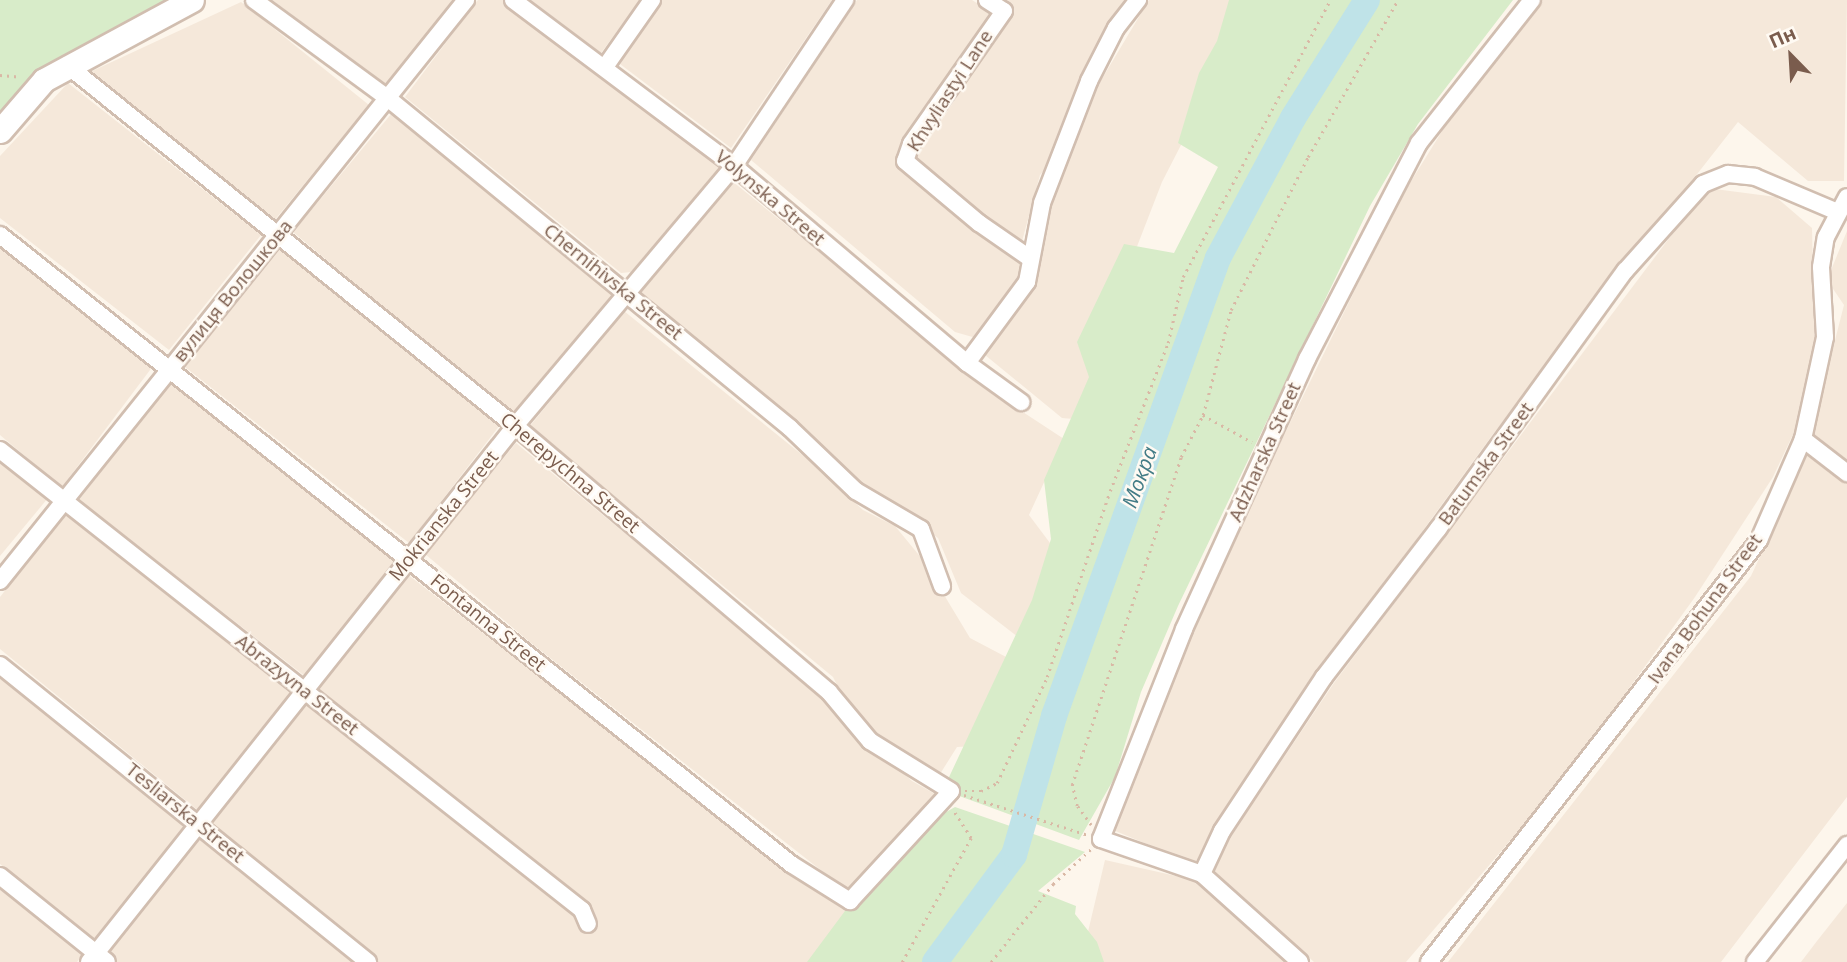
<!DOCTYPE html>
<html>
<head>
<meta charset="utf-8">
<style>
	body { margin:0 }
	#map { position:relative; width:1847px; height:962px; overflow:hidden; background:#fdf6ec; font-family:"Open Sans",sans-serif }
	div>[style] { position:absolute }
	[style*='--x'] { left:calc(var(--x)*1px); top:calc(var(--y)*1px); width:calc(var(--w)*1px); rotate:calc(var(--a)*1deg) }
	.residential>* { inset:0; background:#f5e8da }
	.green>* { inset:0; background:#d8ecc9 }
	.river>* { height:26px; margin:-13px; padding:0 13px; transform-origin:13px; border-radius:13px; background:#bfe3e8 }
	.path>* { height:2.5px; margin-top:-1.25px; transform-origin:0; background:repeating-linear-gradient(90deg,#d9b8a5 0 2px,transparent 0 7px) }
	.roads { filter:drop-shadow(2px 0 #d1beb0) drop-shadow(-2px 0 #d1beb0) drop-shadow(0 2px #d1beb0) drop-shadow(0 -2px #d1beb0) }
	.street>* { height:16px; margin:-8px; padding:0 8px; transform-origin:8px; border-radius:8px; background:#fff }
	.secondary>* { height:23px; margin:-11.5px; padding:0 11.5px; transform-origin:11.5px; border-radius:11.5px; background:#fff }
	span { translate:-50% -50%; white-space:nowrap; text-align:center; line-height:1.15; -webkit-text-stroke:5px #fffaf3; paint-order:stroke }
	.street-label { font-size:19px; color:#7a5c4d }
	.water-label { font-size:21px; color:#437c86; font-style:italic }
	.north { position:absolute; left:1756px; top:21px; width:70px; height:70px; -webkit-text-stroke:5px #fffaf3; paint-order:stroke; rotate:336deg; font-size:19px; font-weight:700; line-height:28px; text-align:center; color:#7a5c4d }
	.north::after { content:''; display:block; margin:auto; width:24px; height:32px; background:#7a5c4d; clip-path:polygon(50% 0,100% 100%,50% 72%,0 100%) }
</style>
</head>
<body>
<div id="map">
	<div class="residential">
		<i style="clip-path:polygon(272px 0,460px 0,388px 87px)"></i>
		<i style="clip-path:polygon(478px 0,510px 0,724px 164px,631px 272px,621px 273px,405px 97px)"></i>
		<i style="clip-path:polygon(531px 0,640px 0,601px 53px)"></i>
		<i style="clip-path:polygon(659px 0,832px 0,731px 148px,616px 61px)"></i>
		<i style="clip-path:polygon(857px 0,972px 0,996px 15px,903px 150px,899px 167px,1017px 256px,1023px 272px,1020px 287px,976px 338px,955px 332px,751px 160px)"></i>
		<i style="clip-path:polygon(997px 0,1126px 0,1111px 20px,1053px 161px,1040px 175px,1021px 245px,913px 163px,914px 148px,1010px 10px)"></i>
		<i style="clip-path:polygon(1149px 0,1247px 0,1219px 71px,1162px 182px,1112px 311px,1086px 420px,1062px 418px,985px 355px,1031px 283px,1039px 228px,1075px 124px)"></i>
		<i style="clip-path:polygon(1541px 0,1847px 0,1844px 181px,1808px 181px,1738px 122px,1493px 434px,1302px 697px,1195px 864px,1113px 830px,1217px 572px,1397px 204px,1449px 120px)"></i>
		<i style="clip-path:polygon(241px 2px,369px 105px,273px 222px,88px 73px)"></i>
		<i style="clip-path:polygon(68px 83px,261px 235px,169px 350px,0 218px,0 156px)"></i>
		<i style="clip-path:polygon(392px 113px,616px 296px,514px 416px,293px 232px)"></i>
		<i style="clip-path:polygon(732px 181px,988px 389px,1064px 439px,1029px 515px,1062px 559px,1027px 644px,961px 593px,938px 538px,854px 476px,799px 424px,638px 294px)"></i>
		<i style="clip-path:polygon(1707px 188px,1776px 197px,1812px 228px,1815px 358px,1796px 428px,1773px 477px,1695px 597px,1612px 712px,1527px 821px,1406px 962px,1314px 962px,1210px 867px,1334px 683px)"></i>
		<i style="clip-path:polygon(1847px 231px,1847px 463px,1811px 434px,1844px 305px,1827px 280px)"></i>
		<i style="clip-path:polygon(0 243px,153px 366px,62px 487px,0 435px)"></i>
		<i style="clip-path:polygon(281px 248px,500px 425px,409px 543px,185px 367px)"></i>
		<i style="clip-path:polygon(624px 311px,806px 458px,863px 510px,895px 526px,923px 560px,970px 638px,1025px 667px,995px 745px,957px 747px,940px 774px,876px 737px,853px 717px,833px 677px,530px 426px)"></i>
		<i style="clip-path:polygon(172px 379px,399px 559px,306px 677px,79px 500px)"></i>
		<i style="clip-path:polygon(516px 443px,804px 682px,912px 781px,935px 794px,850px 893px,531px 643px,425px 554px)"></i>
		<i style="clip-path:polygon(1809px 451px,1847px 483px,1847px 797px,1721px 962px,1448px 962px,1751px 576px)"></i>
		<i style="clip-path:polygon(0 460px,48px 498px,0 556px)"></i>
		<i style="clip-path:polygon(65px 514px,291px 694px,200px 812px,0 649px,0 597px)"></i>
		<i style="clip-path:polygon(407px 574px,789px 870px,880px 934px,857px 962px,100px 962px)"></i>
		<i style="clip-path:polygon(0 678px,187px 828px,95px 940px,0 864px)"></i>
		<i style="clip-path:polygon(1105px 860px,1194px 880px,1288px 962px,1057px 962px,1087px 936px)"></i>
		<i style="clip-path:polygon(0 889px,83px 954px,77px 962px,0 962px)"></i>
		<i style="clip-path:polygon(1847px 903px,1847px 962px,1801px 962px,1817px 941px)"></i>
	</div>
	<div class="green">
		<i style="clip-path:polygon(0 0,178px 0,0 119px)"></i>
		<i style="clip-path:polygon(1229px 0,1513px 0,1418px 124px,1370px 206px,1178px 606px,1141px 692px,1115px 777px,1079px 840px,943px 790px,1032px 600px,1051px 539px,1044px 480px,1089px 377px,1077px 342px,1124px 244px,1174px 253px,1218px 167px,1178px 143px,1199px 73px,1217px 41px)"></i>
		<i style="clip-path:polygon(955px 807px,1085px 852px,1038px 891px,1076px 906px,1075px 914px,1097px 942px,1104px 962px,807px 962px,871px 876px,923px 825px)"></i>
	</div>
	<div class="river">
		<i style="--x:935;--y:962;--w:133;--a:-53.6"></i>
		<i style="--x:1014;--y:855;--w:145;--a:-73.9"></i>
		<i style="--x:1054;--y:716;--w:486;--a:-70.3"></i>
		<i style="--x:1218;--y:258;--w:159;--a:-61.8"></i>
		<i style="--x:1293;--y:118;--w:139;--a:-57.9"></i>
	</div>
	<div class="path">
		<i style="--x:0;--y:75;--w:21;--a:5"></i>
		<i style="--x:1203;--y:415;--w:56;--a:28.9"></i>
		<i style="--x:965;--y:791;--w:16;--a:0"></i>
		<i style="--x:981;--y:791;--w:18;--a:-27"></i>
		<i style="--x:997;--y:783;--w:117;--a:-64.7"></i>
		<i style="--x:1047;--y:677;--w:196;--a:-71.3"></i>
		<i style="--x:1110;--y:491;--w:159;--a:-68.6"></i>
		<i style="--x:1168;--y:343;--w:68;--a:-77.2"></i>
		<i style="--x:1183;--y:277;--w:314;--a:-62"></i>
		<i style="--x:964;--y:795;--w:130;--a:17.9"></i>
		<i style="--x:1091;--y:825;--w:24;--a:-126"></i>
		<i style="--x:1077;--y:806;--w:22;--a:-103"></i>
		<i style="--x:1072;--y:785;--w:346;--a:-71.6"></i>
		<i style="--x:1181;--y:457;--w:47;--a:-62.4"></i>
		<i style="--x:1203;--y:415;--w:109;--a:-75.1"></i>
		<i style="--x:1231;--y:310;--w:171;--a:-63.3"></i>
		<i style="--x:1308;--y:157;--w:181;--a:-60.2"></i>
		<i style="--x:902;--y:962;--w:142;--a:-60.9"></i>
		<i style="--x:971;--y:838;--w:33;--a:-123"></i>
		<i style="--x:991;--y:962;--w:100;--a:-51.5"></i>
		<i style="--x:1053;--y:884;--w:52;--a:-42.6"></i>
	</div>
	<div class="roads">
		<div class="street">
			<i style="--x:254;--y:0;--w:169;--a:36.3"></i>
			<i style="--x:390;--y:100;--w:517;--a:39.35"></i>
			<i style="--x:790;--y:428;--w:91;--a:43.7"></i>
			<i style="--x:856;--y:491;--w:75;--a:30.3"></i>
			<i style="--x:921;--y:529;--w:61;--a:69.8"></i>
			<i style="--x:513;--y:0;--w:276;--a:36.9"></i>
			<i style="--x:734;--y:166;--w:305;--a:40.2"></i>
			<i style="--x:967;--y:363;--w:67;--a:35.8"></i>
			<i style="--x:987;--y:0;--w:20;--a:33"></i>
			<i style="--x:1004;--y:11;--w:162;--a:125"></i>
			<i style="--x:911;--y:144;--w:18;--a:109"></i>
			<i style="--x:905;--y:161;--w:97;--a:40"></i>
			<i style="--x:979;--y:223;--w:63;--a:34.7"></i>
			<i style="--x:605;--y:67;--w:82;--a:-55"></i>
			<i style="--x:0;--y:235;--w:1011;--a:38.49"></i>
			<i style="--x:791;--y:864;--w:70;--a:32.1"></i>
			<i style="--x:850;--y:901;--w:149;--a:-47.4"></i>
			<i style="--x:951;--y:791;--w:95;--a:-148.3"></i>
			<i style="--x:870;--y:741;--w:64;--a:-129.9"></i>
			<i style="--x:829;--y:692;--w:412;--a:-139.7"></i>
			<i style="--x:515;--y:426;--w:575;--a:-141.14"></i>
			<i style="--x:967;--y:363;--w:101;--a:-53.5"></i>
			<i style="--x:1027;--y:282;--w:80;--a:-79.2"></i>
			<i style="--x:1042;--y:203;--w:131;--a:-68.9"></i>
			<i style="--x:1089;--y:81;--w:59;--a:-63"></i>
			<i style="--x:1116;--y:28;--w:36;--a:-52"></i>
			<i style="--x:1803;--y:439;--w:56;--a:37.7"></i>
			<i style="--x:0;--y:450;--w:742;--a:38.32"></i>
			<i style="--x:582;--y:910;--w:15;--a:67"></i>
			<i style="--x:0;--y:581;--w:745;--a:-51.27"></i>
			<i style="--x:0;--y:665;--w:473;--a:38.9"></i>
			<i style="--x:1202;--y:874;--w:47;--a:-65.1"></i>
			<i style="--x:1222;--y:831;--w:185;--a:-56.5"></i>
			<i style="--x:1324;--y:677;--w:187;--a:-52.4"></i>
			<i style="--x:1438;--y:529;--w:319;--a:-54.1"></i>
			<i style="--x:1625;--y:271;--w:117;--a:-48.1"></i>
			<i style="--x:1703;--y:184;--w:27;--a:-22"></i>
			<i style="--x:1728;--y:174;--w:27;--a:6"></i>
			<i style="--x:1755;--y:177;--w:90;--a:22.9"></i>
			<i style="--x:0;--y:876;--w:137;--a:38.8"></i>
			<i style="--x:89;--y:962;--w:685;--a:-51.52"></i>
			<i style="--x:515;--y:426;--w:340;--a:-49.9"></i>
			<i style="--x:734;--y:166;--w:200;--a:-56.2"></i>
			<i style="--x:1300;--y:962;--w:132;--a:-138.1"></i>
			<i style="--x:1202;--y:874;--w:107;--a:-160.9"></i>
			<i style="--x:1101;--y:839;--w:226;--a:-68.4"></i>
			<i style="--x:1184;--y:629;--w:297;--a:-65.5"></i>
			<i style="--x:1307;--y:359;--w:243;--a:-62.6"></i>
			<i style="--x:1419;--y:143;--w:182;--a:-51.7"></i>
			<i style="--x:1429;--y:962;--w:536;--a:-51.97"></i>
			<i style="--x:1759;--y:540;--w:110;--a:-66.5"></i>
			<i style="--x:1803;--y:439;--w:104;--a:-77.8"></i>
			<i style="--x:1825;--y:337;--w:70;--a:-93.3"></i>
			<i style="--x:1821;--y:267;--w:30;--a:-81"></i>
			<i style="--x:1826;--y:237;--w:45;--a:-62.3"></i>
			<i style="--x:1755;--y:962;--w:149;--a:-51.8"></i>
		</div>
		<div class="secondary">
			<i style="--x:0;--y:131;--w:67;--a:-49.2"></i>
			<i style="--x:44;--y:80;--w:168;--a:-28.4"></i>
		</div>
	</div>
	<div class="street-label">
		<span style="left:950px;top:91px;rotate:-57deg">Khvyliastyi Lane</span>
		<span style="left:770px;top:198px;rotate:40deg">Volynska Street</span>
		<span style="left:613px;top:282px;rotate:39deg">Chernihivska Street</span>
		<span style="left:233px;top:291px;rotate:-51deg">вулиця Волошкова</span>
		<span style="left:1265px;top:452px;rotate:-66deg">Adzharska Street</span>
		<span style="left:1486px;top:464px;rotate:-54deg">Batumska Street</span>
		<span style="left:570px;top:473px;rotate:40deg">Cherepychna Street</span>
		<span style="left:444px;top:516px;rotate:-51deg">Mokrianska Street</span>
		<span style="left:1705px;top:609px;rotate:-54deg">Ivana Bohuna Street</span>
		<span style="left:488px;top:623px;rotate:39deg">Fontanna Street</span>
		<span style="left:297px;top:685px;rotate:38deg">Abrazyvna Street</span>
		<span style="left:185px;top:813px;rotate:39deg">Tesliarska Street</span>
	</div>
	<div class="water-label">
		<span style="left:1139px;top:477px;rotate:-70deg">Мокра</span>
	</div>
	<div class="north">Пн</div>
</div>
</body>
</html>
